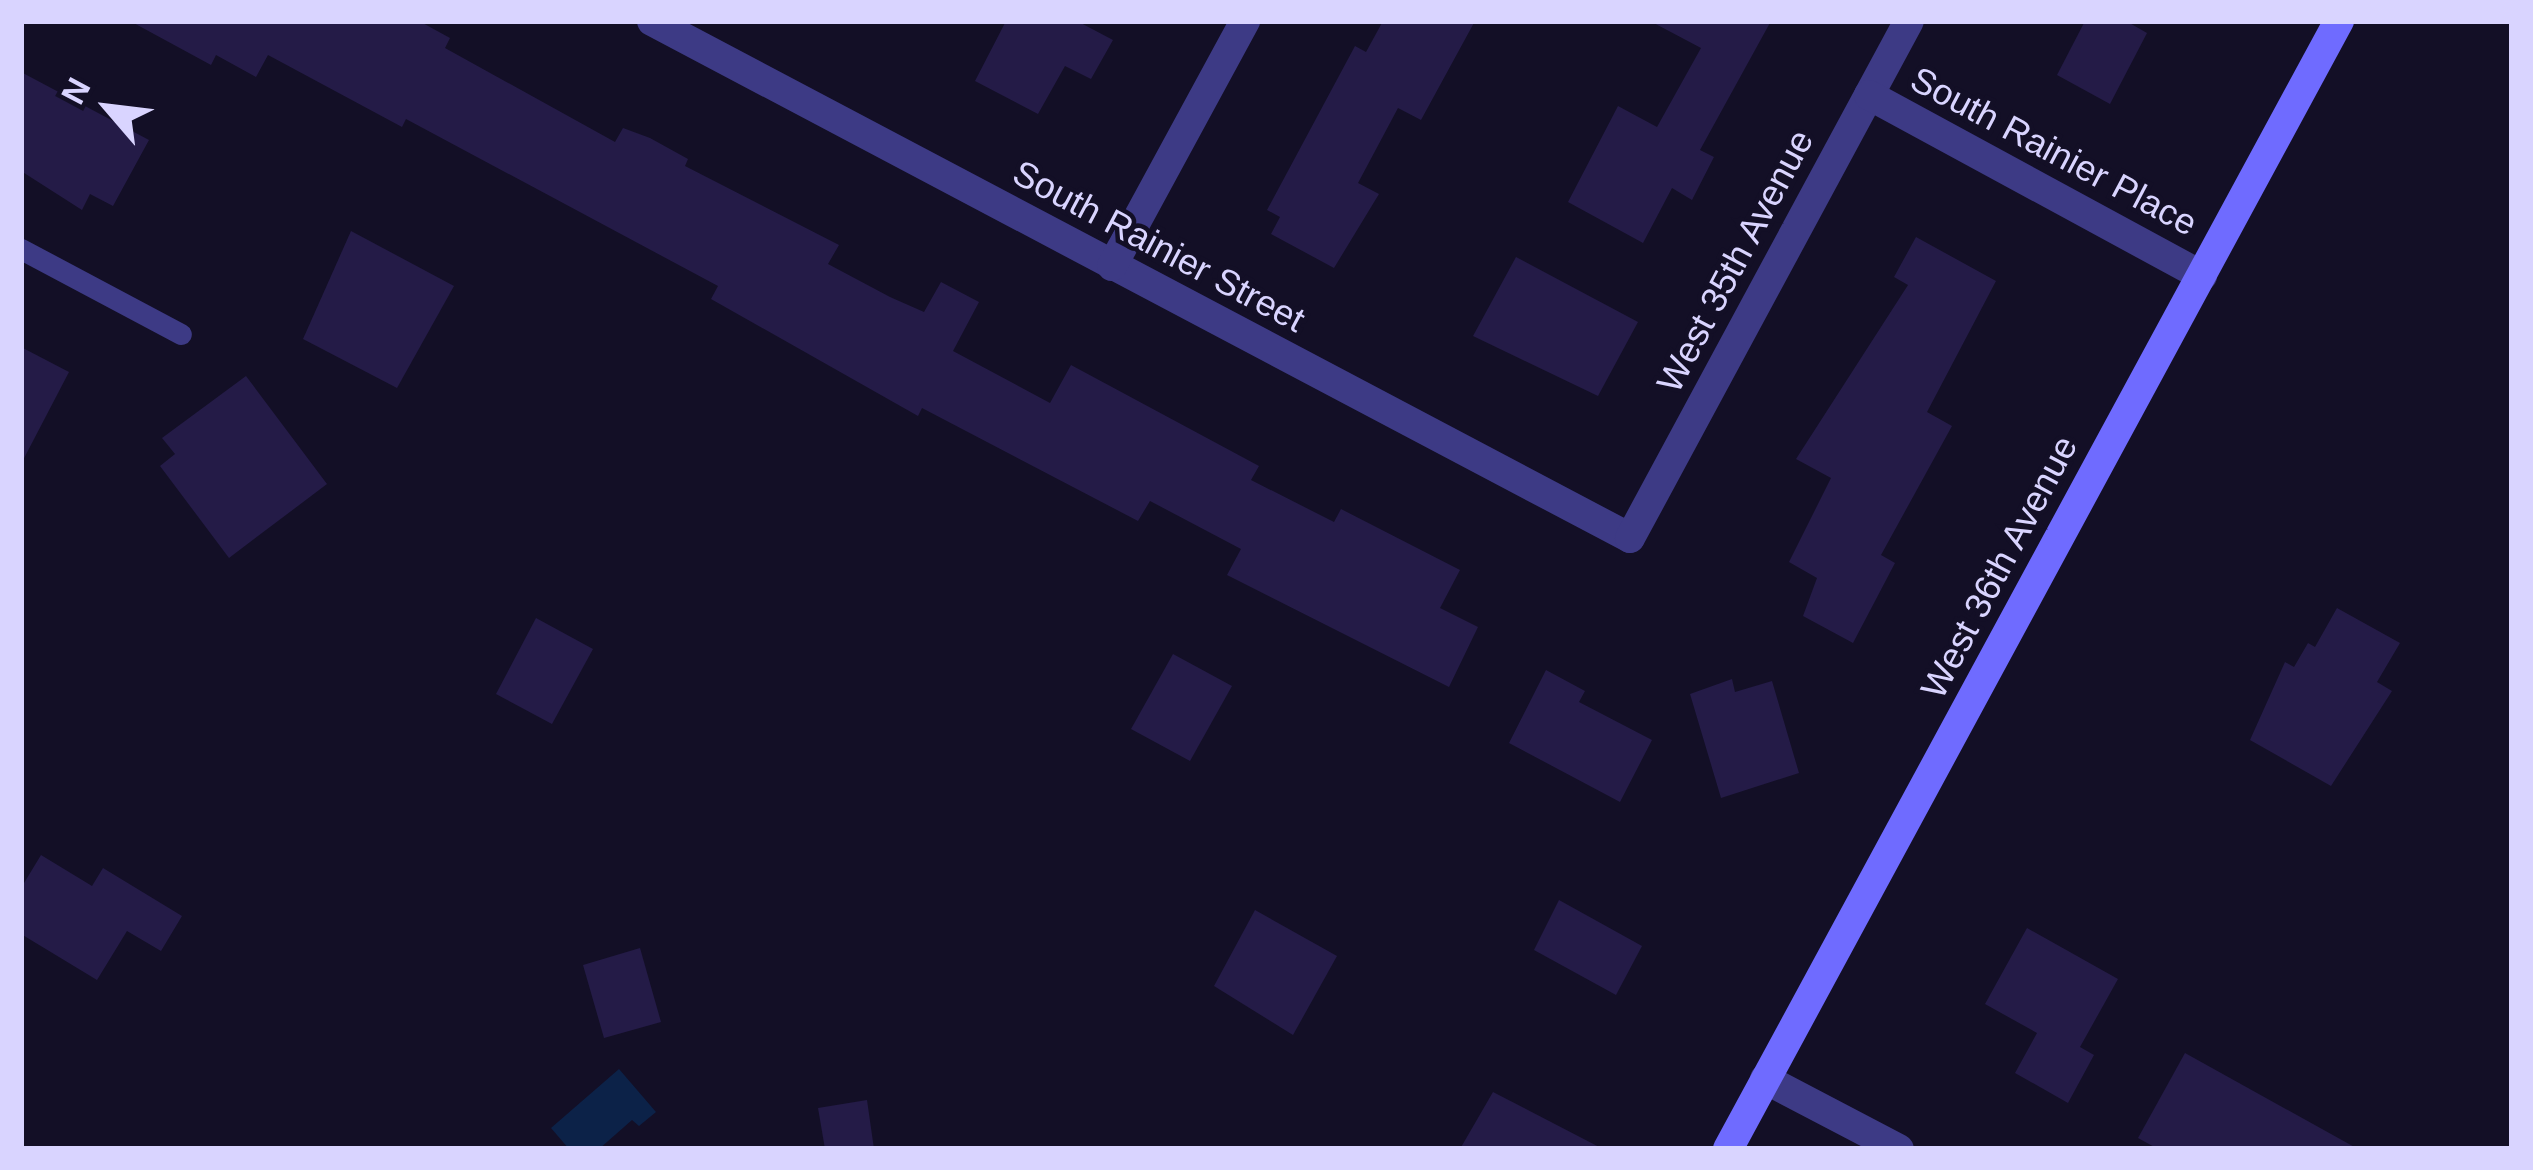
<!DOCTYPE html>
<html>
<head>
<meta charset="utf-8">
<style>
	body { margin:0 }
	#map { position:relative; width:2533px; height:1170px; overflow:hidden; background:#130f26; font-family:Helvetica,sans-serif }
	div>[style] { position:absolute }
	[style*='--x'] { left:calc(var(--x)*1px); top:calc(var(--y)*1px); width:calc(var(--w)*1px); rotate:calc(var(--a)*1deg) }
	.water>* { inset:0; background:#0c2248 }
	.building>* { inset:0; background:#241b47 }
	.lane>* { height:21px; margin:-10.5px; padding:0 10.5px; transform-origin:10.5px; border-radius:10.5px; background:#3d3a85 }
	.street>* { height:30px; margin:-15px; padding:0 15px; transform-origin:15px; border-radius:15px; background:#3d3a85 }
	.secondary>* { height:30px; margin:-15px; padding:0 15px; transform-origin:15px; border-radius:15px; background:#6f6bff }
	span { translate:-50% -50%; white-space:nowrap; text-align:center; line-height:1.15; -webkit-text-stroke:9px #130f26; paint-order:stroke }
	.street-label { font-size:36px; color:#d9d4ff }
	.frame { position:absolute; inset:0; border:24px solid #d9d4ff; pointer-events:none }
	.north { position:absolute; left:48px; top:48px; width:120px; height:120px; -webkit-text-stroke:9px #130f26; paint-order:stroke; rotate:298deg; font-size:33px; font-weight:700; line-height:48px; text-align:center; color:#d9d4ff }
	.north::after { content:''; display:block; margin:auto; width:42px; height:54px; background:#d9d4ff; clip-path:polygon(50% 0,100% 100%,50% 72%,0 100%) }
</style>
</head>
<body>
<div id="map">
	<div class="water">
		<i style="clip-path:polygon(619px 1069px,656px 1112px,639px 1126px,632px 1120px,599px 1149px,569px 1149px,551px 1128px)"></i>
	</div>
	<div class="building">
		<i style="clip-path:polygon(130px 21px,419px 21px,450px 38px,445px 48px,615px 142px,623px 128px,650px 138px,688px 159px,685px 166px,839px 245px,828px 264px,890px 297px,924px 312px,941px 282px,979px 302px,953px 351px,1050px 403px,1071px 365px,1259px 466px,1251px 480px,1334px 522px,1341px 509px,1460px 570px,1440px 608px,1478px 627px,1449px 687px,1227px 575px,1241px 549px,1150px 501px,1138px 521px,922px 408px,918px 416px,711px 299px,718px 286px,406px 119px,402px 127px,268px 55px,256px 77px,216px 55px,211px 65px)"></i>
		<i style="clip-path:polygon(1006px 21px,1077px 21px,1113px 40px,1091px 79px,1065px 66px,1038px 114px,975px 81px)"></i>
		<i style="clip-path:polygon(1383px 21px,1475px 21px,1421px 120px,1398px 108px,1358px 183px,1379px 194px,1334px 268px,1271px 234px,1280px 217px,1267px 210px,1355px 46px,1366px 52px)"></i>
		<i style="clip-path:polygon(1650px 21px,1771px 21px,1700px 150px,1714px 157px,1692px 200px,1672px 188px,1643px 243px,1568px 202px,1618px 106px,1657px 127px,1701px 48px)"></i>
		<i style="clip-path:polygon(2085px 21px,2126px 21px,2147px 33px,2110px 104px,2057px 75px)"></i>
		<i style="clip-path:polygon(21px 72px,149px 140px,113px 206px,90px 194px,82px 210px,21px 171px)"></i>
		<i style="clip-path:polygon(351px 231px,454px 286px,397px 388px,303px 339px)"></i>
		<i style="clip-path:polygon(1916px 237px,1996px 281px,1927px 412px,1952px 426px,1881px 555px,1895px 563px,1853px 643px,1803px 616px,1817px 578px,1789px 562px,1831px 478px,1796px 459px,1908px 285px,1894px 277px)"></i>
		<i style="clip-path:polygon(1516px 257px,1638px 322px,1598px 396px,1473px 336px)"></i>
		<i style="clip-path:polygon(21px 347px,69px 372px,21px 464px)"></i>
		<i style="clip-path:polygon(246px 376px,327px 484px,229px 558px,160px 466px,175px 454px,162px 438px)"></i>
		<i style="clip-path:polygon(2337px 608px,2400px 643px,2377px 682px,2392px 691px,2331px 786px,2250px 740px,2285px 662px,2294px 667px,2308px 643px,2315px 647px)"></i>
		<i style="clip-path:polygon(536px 618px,593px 649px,552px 724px,496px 694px)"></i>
		<i style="clip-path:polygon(1173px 654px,1232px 686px,1190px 761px,1131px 729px)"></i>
		<i style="clip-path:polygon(1546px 670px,1585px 691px,1579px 702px,1652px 740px,1620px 802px,1509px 743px)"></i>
		<i style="clip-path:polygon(1732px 679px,1735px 692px,1772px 681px,1799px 773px,1721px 798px,1690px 694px)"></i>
		<i style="clip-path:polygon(41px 855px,92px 886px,103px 868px,182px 916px,161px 951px,127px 931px,97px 980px,21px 934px,21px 888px)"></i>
		<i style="clip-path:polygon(1559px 900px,1642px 946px,1616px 995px,1534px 950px)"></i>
		<i style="clip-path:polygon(1255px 910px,1337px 956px,1293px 1035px,1214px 986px)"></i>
		<i style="clip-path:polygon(2027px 928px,2118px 979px,2080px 1047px,2094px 1055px,2068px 1103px,2015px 1073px,2037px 1033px,1985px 1004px)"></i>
		<i style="clip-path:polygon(640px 948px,661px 1022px,604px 1038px,583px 965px)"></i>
		<i style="clip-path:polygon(2185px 1053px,2358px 1149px,2158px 1149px,2138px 1138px)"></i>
		<i style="clip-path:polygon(1493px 1092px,1603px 1149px,1460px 1149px)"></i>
		<i style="clip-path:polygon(867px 1100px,874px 1149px,825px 1149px,818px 1108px)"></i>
	</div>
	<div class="lane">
		<i style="--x:21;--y:249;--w:181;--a:28"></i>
	</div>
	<div class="street">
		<i style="--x:652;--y:21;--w:1106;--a:27.86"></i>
		<i style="--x:1630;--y:538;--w:587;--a:-61.65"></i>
		<i style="--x:1869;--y:95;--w:379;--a:28.5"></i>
		<i style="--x:1112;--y:266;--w:279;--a:-61.5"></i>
		<i style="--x:1765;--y:1079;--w:151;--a:27.6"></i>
	</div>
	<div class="secondary">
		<i style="--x:1728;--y:1149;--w:1283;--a:-61.56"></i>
	</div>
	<div class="street-label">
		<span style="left:2054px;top:151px;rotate:28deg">South Rainier Place</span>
		<span style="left:1159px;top:246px;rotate:28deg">South Rainier Street</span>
		<span style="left:1735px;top:261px;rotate:-62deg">West 35th Avenue</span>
		<span style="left:1999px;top:567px;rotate:-62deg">West 36th Avenue</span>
	</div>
	<div class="frame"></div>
	<div class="north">N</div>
</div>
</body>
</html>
